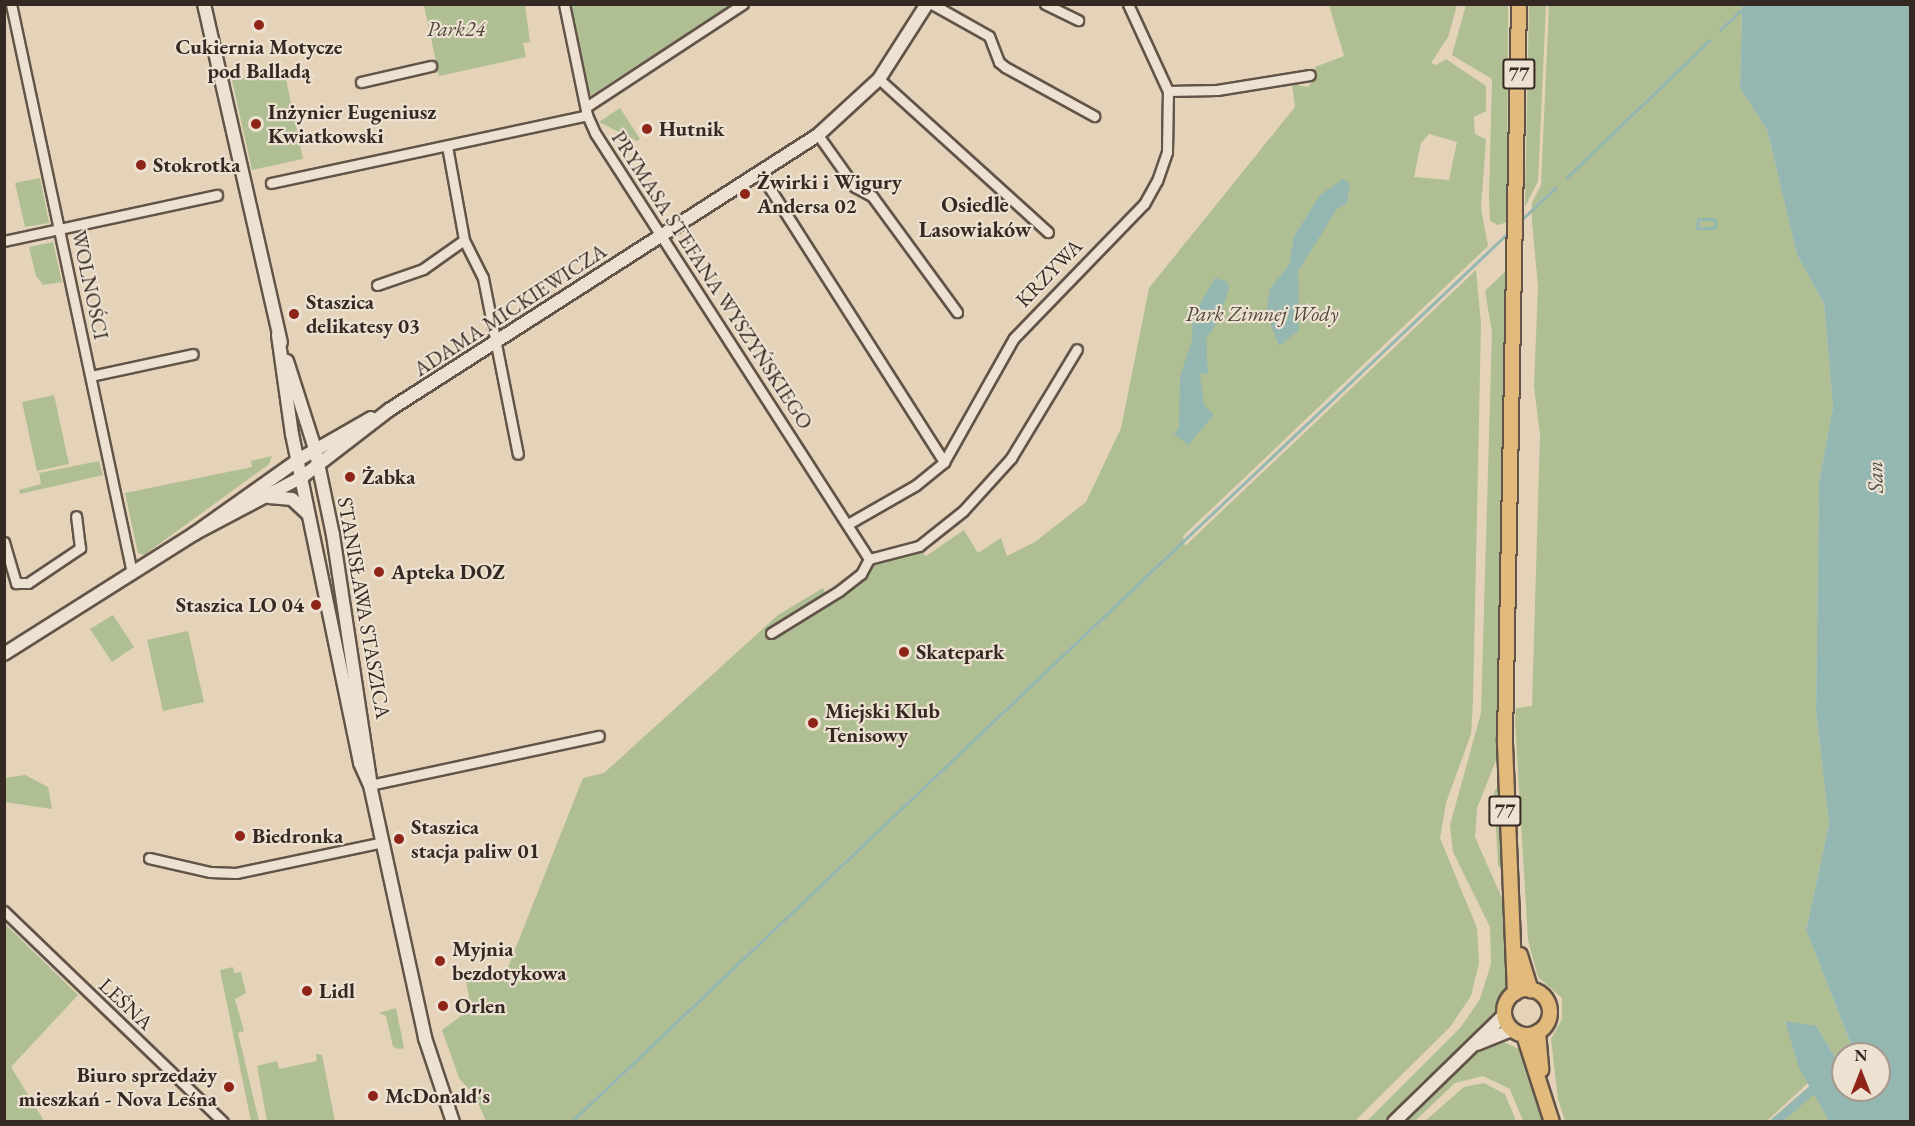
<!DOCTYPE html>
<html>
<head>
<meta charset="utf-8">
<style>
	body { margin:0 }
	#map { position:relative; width:1915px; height:1126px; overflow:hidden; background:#e4d3b9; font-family:"EB Garamond",serif }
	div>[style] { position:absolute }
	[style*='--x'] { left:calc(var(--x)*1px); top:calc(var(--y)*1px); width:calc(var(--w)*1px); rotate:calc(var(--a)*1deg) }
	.green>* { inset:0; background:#afbe93 }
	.water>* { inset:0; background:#95b7b2 }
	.stream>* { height:3px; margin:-1.5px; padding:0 1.5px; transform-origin:1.5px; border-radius:1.5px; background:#95b7b2 }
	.canal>* { height:9px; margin:-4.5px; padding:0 4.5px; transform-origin:4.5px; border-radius:4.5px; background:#95b7b2 }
	.roads { filter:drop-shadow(2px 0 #625448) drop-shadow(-2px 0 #625448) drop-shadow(0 2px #625448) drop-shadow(0 -2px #625448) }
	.street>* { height:9px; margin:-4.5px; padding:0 4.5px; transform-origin:4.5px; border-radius:4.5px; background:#ede2d2 }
	.secondary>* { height:12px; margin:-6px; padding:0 6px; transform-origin:6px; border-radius:6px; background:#ede2d2 }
	.primary>* { height:14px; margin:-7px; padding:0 7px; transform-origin:7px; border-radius:7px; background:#e2ba7c }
	.primary>.ring { margin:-7px; padding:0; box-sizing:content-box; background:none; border:14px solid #e2ba7c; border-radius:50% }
	.dots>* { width:16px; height:16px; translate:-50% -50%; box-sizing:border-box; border:3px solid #ede2d2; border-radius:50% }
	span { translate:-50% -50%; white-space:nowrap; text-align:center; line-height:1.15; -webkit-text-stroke:4.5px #ede2d2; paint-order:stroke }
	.shield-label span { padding:2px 4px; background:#ede2d2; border:2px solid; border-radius:4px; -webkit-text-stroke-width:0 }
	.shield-label { font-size:20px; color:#362923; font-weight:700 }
	.park-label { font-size:21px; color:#4e4739; font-style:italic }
	.poi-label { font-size:21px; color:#362923; font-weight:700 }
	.left { translate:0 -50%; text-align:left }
	.right { translate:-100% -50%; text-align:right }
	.street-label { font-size:21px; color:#362923 }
	.neighbourhood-label { font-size:22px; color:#362923; font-weight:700 }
	.water-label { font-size:22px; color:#4e4c47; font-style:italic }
	.frame { position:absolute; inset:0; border:6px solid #362923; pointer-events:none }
	.north { position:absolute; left:1831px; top:1042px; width:60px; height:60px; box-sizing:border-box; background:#ede2d2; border:2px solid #a4988c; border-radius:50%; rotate:0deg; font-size:16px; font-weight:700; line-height:24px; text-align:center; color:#362923 }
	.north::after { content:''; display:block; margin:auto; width:21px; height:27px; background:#8f2418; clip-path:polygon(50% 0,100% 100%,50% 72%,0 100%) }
</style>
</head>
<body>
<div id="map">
	<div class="green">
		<i style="clip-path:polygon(424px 5px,525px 5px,530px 42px,523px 43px,526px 57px,439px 76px)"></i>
		<i style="clip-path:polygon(570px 5px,734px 5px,591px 95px,587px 92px)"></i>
		<i style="clip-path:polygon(evenodd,1329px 5px,1457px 5px,1448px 37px,1431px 63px,1436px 65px,1446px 59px,1486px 86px,1486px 111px,1474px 117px,1475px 134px,1486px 139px,1481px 208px,1488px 246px,1183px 536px,1185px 546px,1476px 270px,1481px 324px,1473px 701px,1471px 734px,1446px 803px,1440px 838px,1477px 928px,1479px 963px,1471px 996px,1450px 1027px,1354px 1122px,486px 1121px,475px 1096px,459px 1078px,442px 1030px,461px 1016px,469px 996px,465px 977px,506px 972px,583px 778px,604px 773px,778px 615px,823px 588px,828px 598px,861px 574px,869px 559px,916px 547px,926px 556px,964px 530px,978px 553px,1001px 538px,1007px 556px,1035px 542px,1086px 502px,1121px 428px,1149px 288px,1295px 107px,1292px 84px,1308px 87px,1317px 75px,1315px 67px,1344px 56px,1329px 5px,1429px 134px,1457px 142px,1449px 180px,1414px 177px,1421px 143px,1429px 134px)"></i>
		<i style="clip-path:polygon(1466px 5px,1508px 5px,1507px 222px,1498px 225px,1490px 221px,1489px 197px,1492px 79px,1452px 55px)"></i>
		<i style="clip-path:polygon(1529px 5px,1546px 5px,1538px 181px,1525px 207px)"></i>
		<i style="clip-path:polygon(1549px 5px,1742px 5px,1740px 88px,1767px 130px,1797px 255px,1824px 304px,1833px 407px,1819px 481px,1816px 712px,1829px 824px,1806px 930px,1855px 1054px,1835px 1057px,1816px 1026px,1785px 1022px,1808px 1083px,1767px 1121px,1565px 1121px,1558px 1099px,1551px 1039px,1562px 1019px,1562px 998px,1538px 977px,1528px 940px,1515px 721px,1516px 708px,1532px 706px,1540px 435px,1534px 386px,1538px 287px,1532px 221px,1532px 203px,1541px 185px)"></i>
		<i style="clip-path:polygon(284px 70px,303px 159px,252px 170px,232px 80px)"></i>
		<i style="clip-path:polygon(620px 108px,640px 139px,637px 141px,599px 122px)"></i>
		<i style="clip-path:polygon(40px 178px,49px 223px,25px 227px,15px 183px)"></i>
		<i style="clip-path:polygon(53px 242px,62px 282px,43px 285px,36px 276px,29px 247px)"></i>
		<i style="clip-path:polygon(1508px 269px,1498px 755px,1477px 808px,1475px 837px,1505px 905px,1509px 986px,1488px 1026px,1422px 1082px,1387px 1121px,1366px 1122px,1461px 1027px,1480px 999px,1491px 964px,1490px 927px,1453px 852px,1450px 825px,1481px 713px,1492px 332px,1485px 291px)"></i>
		<i style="clip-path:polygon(54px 395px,69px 464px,37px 471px,22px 402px)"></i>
		<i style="clip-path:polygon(272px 456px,269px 464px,144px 555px,138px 553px,125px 493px,252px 467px,251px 461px)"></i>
		<i style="clip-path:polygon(99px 461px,103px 475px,20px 494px,19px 490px,41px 484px,39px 473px)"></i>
		<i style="clip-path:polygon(113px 615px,134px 647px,112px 662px,90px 629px)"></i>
		<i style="clip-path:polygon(188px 631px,204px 702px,163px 711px,147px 640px)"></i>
		<i style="clip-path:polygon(25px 775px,48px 787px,52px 809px,5px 802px,5px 778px)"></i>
		<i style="clip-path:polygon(1499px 784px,1503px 873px,1498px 865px,1494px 792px)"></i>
		<i style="clip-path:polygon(4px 923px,78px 995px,11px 1067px,44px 1121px,5px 1121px)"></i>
		<i style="clip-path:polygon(233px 967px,234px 973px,241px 972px,246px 993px,235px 999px,244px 1031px,238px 1033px,259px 1121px,251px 1121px,220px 970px)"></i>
		<i style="clip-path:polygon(396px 1008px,404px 1048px,400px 1049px,393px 1047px,386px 1016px,379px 1013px)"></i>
		<i style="clip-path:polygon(1501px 1041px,1522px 1050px,1530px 1064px,1545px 1121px,1523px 1121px,1510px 1089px,1483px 1076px,1455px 1083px,1415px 1121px,1399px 1122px,1472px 1054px)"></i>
		<i style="clip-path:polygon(316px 1054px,322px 1055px,335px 1121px,267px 1121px,257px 1066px,277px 1061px,279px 1069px,317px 1061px)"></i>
		<i style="clip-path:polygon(1484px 1083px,1505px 1094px,1516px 1121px,1425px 1121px,1464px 1087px)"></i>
		<i style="clip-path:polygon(1813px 1092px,1829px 1121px,1782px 1122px)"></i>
	</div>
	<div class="water">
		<i style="clip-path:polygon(1742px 4px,1910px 5px,1910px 1121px,1829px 1121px,1799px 1068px,1785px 1021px,1816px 1026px,1835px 1057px,1843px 1058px,1843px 1090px,1879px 1090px,1879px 1054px,1855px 1054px,1806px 930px,1829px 824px,1816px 712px,1819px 481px,1833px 407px,1824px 304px,1797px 255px,1767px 130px,1740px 88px)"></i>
		<i style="clip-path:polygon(1343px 179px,1350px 183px,1347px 203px,1337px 209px,1298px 271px,1299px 330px,1279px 346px,1266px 312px,1270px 289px,1289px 265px,1294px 236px,1320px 195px)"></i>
		<i style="clip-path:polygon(1215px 278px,1226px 281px,1229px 288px,1219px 320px,1206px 339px,1208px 374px,1200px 374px,1204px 405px,1214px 415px,1188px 445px,1174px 434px,1179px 428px,1180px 377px,1192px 340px,1193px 316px)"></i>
	</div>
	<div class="stream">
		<i style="--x:1720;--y:30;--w:28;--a:-44"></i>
		<i style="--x:1567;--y:177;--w:198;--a:-43.8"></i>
		<i style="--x:1698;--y:219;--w:17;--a:0"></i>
		<i style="--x:1715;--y:219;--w:9;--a:90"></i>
		<i style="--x:1715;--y:228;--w:18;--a:180"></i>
		<i style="--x:1697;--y:228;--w:9;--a:-84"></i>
		<i style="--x:1519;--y:222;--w:50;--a:-43.4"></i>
		<i style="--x:571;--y:1122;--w:1294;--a:-43.5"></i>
	</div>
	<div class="canal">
		<i style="--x:1774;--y:1122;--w:61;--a:-41"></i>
	</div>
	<div class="roads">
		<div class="street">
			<i style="--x:11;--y:4;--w:582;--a:77.99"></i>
			<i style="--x:564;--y:4;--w:113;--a:78.3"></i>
			<i style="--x:587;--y:115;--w:20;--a:66"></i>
			<i style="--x:595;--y:133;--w:507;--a:57.25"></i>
			<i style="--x:932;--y:4;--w:65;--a:29.3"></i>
			<i style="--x:989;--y:36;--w:28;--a:69"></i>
			<i style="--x:999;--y:62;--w:8;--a:40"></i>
			<i style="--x:1005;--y:67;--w:102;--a:28.8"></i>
			<i style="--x:1045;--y:4;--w:37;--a:26"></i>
			<i style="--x:879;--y:79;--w:228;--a:42.2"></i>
			<i style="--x:361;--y:82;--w:72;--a:-12.9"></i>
			<i style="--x:1168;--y:91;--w:49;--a:-1.2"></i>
			<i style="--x:1217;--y:90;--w:94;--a:-9.2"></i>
			<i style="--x:586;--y:107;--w:188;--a:-33.3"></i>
			<i style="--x:818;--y:135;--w:64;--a:54.6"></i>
			<i style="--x:855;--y:187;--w:19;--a:28"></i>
			<i style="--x:872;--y:196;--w:144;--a:53.8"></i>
			<i style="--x:447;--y:146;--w:96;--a:79.7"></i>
			<i style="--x:464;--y:240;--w:42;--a:63.4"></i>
			<i style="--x:483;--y:278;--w:179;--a:78.8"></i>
			<i style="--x:760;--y:173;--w:343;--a:57.5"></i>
			<i style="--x:271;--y:183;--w:323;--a:-12.1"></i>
			<i style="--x:4;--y:241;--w:218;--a:-12.2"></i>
			<i style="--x:377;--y:285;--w:49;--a:-19.2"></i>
			<i style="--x:423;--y:269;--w:50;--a:-35.3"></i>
			<i style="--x:91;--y:376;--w:104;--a:-12.2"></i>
			<i style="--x:848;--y:524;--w:78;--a:-29.8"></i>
			<i style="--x:916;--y:485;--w:36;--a:-39"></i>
			<i style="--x:944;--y:462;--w:142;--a:-60.6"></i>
			<i style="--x:1014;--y:338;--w:187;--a:-45.9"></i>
			<i style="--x:1144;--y:204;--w:26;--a:-61"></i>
			<i style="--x:1157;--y:181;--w:31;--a:-71"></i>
			<i style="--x:1167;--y:152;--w:61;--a:-89.1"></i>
			<i style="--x:1168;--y:91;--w:96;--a:-114.7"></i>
			<i style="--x:4;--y:542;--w:43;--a:73.7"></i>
			<i style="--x:16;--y:583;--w:12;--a:0"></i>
			<i style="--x:28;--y:583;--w:63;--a:-33.9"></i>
			<i style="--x:80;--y:548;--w:32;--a:-97"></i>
			<i style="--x:869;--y:559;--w:52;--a:-14.6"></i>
			<i style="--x:919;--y:546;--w:56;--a:-38.5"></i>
			<i style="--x:963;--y:511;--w:72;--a:-47.8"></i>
			<i style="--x:1011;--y:458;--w:127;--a:-58.8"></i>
			<i style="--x:771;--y:633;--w:80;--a:-31.7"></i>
			<i style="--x:839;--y:591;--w:28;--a:-38"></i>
			<i style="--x:861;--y:574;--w:17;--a:-62"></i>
			<i style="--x:370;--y:785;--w:234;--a:-12.1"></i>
			<i style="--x:149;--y:858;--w:63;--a:12.9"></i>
			<i style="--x:210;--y:872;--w:26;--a:2"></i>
			<i style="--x:236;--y:873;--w:150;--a:-11.9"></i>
			<i style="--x:4;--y:911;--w:304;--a:43.9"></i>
		</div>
		<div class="secondary">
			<i style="--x:204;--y:4;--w:347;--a:77.2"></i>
			<i style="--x:278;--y:335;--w:100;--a:82"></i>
			<i style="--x:292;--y:434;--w:336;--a:78.3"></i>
			<i style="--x:360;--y:763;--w:24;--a:66"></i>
			<i style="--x:370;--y:785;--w:259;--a:77.7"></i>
			<i style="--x:425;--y:1038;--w:89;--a:71.6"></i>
			<i style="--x:287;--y:361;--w:92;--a:72.3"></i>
			<i style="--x:315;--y:449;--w:88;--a:78.2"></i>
			<i style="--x:333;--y:535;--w:249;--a:81.4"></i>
			<i style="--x:269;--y:497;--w:23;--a:5"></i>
			<i style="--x:292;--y:499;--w:22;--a:43"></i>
			<i style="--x:194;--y:534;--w:122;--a:-27.8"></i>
			<i style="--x:302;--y:477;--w:110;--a:-37.6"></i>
			<i style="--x:389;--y:410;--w:510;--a:-32.66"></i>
			<i style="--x:818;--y:135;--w:83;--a:-42.6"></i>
			<i style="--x:879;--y:79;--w:89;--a:-57.4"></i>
			<i style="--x:4;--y:654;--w:225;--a:-32.3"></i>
			<i style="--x:194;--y:534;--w:128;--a:-35.4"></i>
			<i style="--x:298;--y:460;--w:84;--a:-29.9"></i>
			<i style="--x:1477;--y:1044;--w:38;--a:-22"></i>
			<i style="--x:1394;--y:1122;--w:153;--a:-44.2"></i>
		</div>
		<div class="primary">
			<i style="--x:1520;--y:955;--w:37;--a:73"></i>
			<i class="ring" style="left:1504px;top:989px;width:32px;height:32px"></i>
			<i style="--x:1515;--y:993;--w:254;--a:-92.3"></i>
			<i style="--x:1505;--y:739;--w:735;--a:-88.91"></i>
			<i style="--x:1538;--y:1032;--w:38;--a:85"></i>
			<i style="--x:1524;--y:1035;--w:91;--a:72.2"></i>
		</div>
	</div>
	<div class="dots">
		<i style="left:259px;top:25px;background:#8f2418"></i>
		<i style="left:256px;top:124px;background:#8f2418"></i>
		<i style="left:647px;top:129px;background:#8f2418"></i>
		<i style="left:141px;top:165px;background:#8f2418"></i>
		<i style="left:745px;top:194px;background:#8f2418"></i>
		<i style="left:294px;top:314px;background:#8f2418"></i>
		<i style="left:350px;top:477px;background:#8f2418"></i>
		<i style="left:379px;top:572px;background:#8f2418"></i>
		<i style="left:316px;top:605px;background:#8f2418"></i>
		<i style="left:904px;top:652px;background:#8f2418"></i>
		<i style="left:813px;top:723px;background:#8f2418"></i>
		<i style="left:240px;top:836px;background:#8f2418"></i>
		<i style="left:399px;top:839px;background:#8f2418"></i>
		<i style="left:440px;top:961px;background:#8f2418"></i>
		<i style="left:307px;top:991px;background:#8f2418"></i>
		<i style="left:443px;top:1006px;background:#8f2418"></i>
		<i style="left:229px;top:1087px;background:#8f2418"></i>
		<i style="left:373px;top:1096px;background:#8f2418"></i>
	</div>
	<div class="shield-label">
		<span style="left:1519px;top:74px">77</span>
		<span style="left:1505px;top:811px">77</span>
	</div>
	<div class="park-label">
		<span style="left:456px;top:29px">Park24</span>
		<span style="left:1262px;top:314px">Park Zimnej Wody</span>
	</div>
	<div class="poi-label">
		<span style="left:259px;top:59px">Cukiernia Motycze<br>pod Balladą</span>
		<span class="left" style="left:268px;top:124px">Inżynier Eugeniusz<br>Kwiatkowski</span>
		<span class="left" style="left:659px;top:129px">Hutnik</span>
		<span class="left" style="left:153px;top:165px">Stokrotka</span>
		<span class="left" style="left:757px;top:194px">Żwirki i Wigury<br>Andersa 02</span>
		<span class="left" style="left:306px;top:314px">Staszica<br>delikatesy 03</span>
		<span class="left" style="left:362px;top:477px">Żabka</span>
		<span class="left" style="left:391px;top:572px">Apteka DOZ</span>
		<span class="right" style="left:304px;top:605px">Staszica LO 04</span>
		<span class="left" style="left:916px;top:652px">Skatepark</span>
		<span class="left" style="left:825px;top:723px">Miejski Klub<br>Tenisowy</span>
		<span class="left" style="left:411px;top:839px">Staszica<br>stacja paliw 01</span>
		<span class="left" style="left:252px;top:836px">Biedronka</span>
		<span class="left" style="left:452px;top:961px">Myjnia<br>bezdotykowa</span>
		<span class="left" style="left:319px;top:991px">Lidl</span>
		<span class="left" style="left:455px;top:1006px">Orlen</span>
		<span class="right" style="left:217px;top:1087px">Biuro sprzedaży<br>mieszkań - Nova Leśna</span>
		<span class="left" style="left:385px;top:1096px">McDonald's</span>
	</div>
	<div class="street-label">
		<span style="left:1049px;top:273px;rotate:-46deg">KRZYWA</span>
		<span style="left:712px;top:280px;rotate:57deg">PRYMASA STEFANA WYSZYŃSKIEGO</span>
		<span style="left:90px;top:285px;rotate:78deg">WOLNOŚCI</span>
		<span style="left:510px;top:310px;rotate:-33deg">ADAMA MICKIEWICZA</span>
		<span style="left:364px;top:608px;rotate:80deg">STANISŁAWA STASZICA</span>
		<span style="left:126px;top:1004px;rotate:43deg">LEŚNA</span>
	</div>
	<div class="neighbourhood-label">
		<span style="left:975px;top:217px">Osiedle<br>Lasowiaków</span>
	</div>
	<div class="water-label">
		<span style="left:1875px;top:477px;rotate:-92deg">San</span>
	</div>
	<div class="frame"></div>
	<div class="north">N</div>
</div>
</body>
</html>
